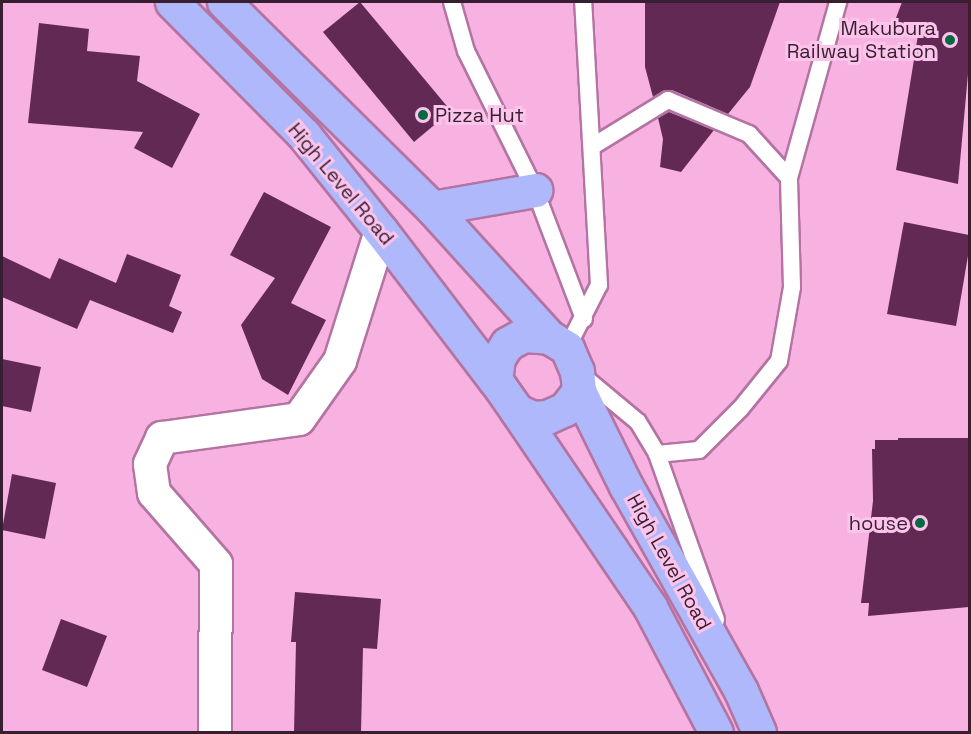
<!DOCTYPE html>
<html>
<head>
<meta charset="utf-8">
<style>
	body { margin:0 }
	#map { position:relative; width:971px; height:734px; overflow:hidden; background:#f7b2e2; font-family:"Space Grotesk",sans-serif }
	div>[style] { position:absolute }
	[style*='--x'] { left:calc(var(--x)*1px); top:calc(var(--y)*1px); width:calc(var(--w)*1px); rotate:calc(var(--a)*1deg) }
	.building>* { inset:0; background:#622954 }
	.roads { filter:drop-shadow(2px 0 #b474a2) drop-shadow(-2px 0 #b474a2) drop-shadow(0 2px #b474a2) drop-shadow(0 -2px #b474a2) }
	.lane>* { height:16px; margin:-8px; padding:0 8px; transform-origin:8px; border-radius:8px; background:#fff }
	.street>* { height:32px; margin:-16px; padding:0 16px; transform-origin:16px; border-radius:16px; background:#fff }
	.highway>* { height:33px; margin:-16.5px; padding:0 16.5px; transform-origin:16.5px; border-radius:16.5px; background:#aeb8fa }
	.dots>* { width:16px; height:16px; translate:-50% -50%; box-sizing:border-box; border:3px solid #fcc4eb; border-radius:50% }
	span { translate:-50% -50%; white-space:nowrap; text-align:center; line-height:1.15; -webkit-text-stroke:6px #fcc4eb; paint-order:stroke }
	.poi-label { font-size:20px; color:#381e31 }
	.right { translate:-100% -50%; text-align:right }
	.left { translate:0 -50%; text-align:left }
	.street-label { font-size:20px; color:#381e31 }
	.frame { position:absolute; inset:0; border:3px solid #381e31; pointer-events:none }
</style>
</head>
<body>
<div id="map">
	<div class="building">
		<i style="clip-path:polygon(360px 2px,451px 111px,414px 142px,323px 32px)"></i>
		<i style="clip-path:polygon(645px 2px,780px 2px,750px 87px,728px 114px,672px 90px,663px 91px,653px 97px,645px 67px)"></i>
		<i style="clip-path:polygon(902px 2px,969px 2px,969px 63px,958px 184px,896px 170px,918px 35px,893px 26px)"></i>
		<i style="clip-path:polygon(39px 23px,89px 29px,87px 51px,140px 56px,137px 81px,200px 114px,172px 168px,134px 148px,143px 132px,28px 123px)"></i>
		<i style="clip-path:polygon(669px 112px,714px 130px,681px 172px,660px 167px,663px 139px,658px 118px)"></i>
		<i style="clip-path:polygon(264px 192px,331px 227px,291px 303px,326px 320px,288px 395px,262px 379px,241px 325px,275px 278px,230px 255px)"></i>
		<i style="clip-path:polygon(904px 222px,969px 235px,969px 250px,956px 326px,887px 314px)"></i>
		<i style="clip-path:polygon(127px 254px,181px 275px,169px 306px,182px 312px,173px 333px,90px 300px,77px 329px,2px 297px,2px 256px,50px 279px,59px 258px,116px 283px)"></i>
		<i style="clip-path:polygon(2px 359px,41px 367px,31px 412px,2px 406px)"></i>
		<i style="clip-path:polygon(898px 438px,969px 438px,969px 607px,868px 616px,869px 603px,861px 603px,873px 501px,872px 449px,875px 449px,875px 440px,898px 440px)"></i>
		<i style="clip-path:polygon(12px 474px,56px 483px,45px 539px,2px 530px)"></i>
		<i style="clip-path:polygon(295px 592px,381px 599px,377px 649px,363px 648px,361px 732px,294px 732px,296px 642px,291px 642px)"></i>
		<i style="clip-path:polygon(61px 619px,107px 636px,87px 687px,42px 670px)"></i>
	</div>
	<div class="roads">
		<div class="lane">
			<i style="--x:452;--y:2;--w:51;--a:74.1"></i>
			<i style="--x:466;--y:51;--w:155;--a:63.6"></i>
			<i style="--x:535;--y:190;--w:138;--a:69.2"></i>
			<i style="--x:593;--y:146;--w:88;--a:-31.5"></i>
			<i style="--x:668;--y:100;--w:88;--a:22.8"></i>
			<i style="--x:749;--y:134;--w:59;--a:47.7"></i>
			<i style="--x:567;--y:348;--w:71;--a:-63.1"></i>
			<i style="--x:599;--y:285;--w:283;--a:-93.2"></i>
			<i style="--x:578;--y:372;--w:78;--a:39.8"></i>
			<i style="--x:638;--y:422;--w:37;--a:59"></i>
			<i style="--x:657;--y:454;--w:176;--a:70.4"></i>
			<i style="--x:657;--y:454;--w:42;--a:-5.4"></i>
			<i style="--x:699;--y:450;--w:59;--a:-45"></i>
			<i style="--x:741;--y:408;--w:60;--a:-51"></i>
			<i style="--x:779;--y:361;--w:75;--a:-80"></i>
			<i style="--x:792;--y:287;--w:109;--a:-91.6"></i>
			<i style="--x:789;--y:178;--w:183;--a:-74.4"></i>
		</div>
		<div class="street">
			<i style="--x:215;--y:731;--w:167;--a:-89.7"></i>
			<i style="--x:216;--y:564;--w:94;--a:-131.1"></i>
			<i style="--x:154;--y:493;--w:29;--a:-98"></i>
			<i style="--x:150;--y:464;--w:29;--a:-65"></i>
			<i style="--x:162;--y:438;--w:138;--a:-7.9"></i>
			<i style="--x:299;--y:419;--w:71;--a:-54.7"></i>
			<i style="--x:340;--y:361;--w:136;--a:-72.5"></i>
		</div>
		<div class="highway">
			<i style="--x:172;--y:2;--w:187;--a:45.2"></i>
			<i style="--x:304;--y:135;--w:123;--a:51.3"></i>
			<i style="--x:381;--y:231;--w:188;--a:52.6"></i>
			<i style="--x:224;--y:2;--w:293;--a:44.7"></i>
			<i style="--x:432;--y:208;--w:174;--a:47.8"></i>
			<i style="--x:432;--y:208;--w:105;--a:-9.9"></i>
			<i style="--x:523;--y:335;--w:26;--a:4"></i>
			<i style="--x:549;--y:337;--w:21;--a:31"></i>
			<i style="--x:567;--y:348;--w:25;--a:67"></i>
			<i style="--x:577;--y:371;--w:20;--a:84"></i>
			<i style="--x:579;--y:391;--w:23;--a:128"></i>
			<i style="--x:565;--y:409;--w:20;--a:156"></i>
			<i style="--x:547;--y:417;--w:14;--a:176"></i>
			<i style="--x:533;--y:418;--w:17;--a:-156"></i>
			<i style="--x:517;--y:411;--w:38;--a:-125"></i>
			<i style="--x:495;--y:380;--w:22;--a:-82"></i>
			<i style="--x:498;--y:358;--w:17;--a:-57"></i>
			<i style="--x:507;--y:344;--w:18;--a:-29"></i>
			<i style="--x:579;--y:391;--w:106;--a:63.7"></i>
			<i style="--x:626;--y:486;--w:235;--a:60.7"></i>
			<i style="--x:741;--y:691;--w:45;--a:66.3"></i>
			<i style="--x:517;--y:411;--w:237;--a:55.8"></i>
			<i style="--x:650;--y:607;--w:141;--a:62.2"></i>
		</div>
	</div>
	<div class="dots">
		<i style="left:950px;top:40px;background:#026a40"></i>
		<i style="left:423px;top:115px;background:#026a40"></i>
		<i style="left:920px;top:523px;background:#026a40"></i>
	</div>
	<div class="poi-label">
		<span class="right" style="left:936px;top:40px">Makubura<br>Railway Station</span>
		<span class="left" style="left:435px;top:115px">Pizza Hut</span>
		<span class="right" style="left:908px;top:523px">house</span>
	</div>
	<div class="street-label">
		<span style="left:341px;top:184px;rotate:50deg">High Level Road</span>
		<span style="left:669px;top:562px;rotate:61deg">High Level Road</span>
	</div>
	<div class="frame"></div>
</div>
</body>
</html>
